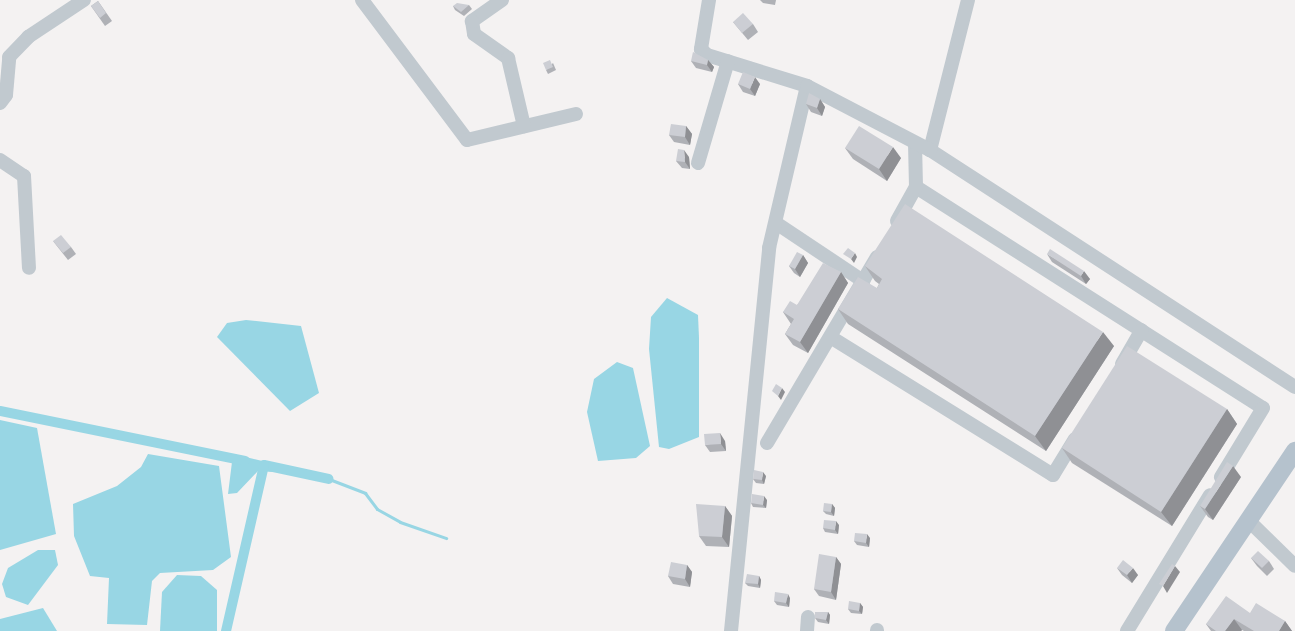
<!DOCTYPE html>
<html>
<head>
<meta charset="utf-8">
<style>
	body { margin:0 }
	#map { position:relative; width:1295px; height:631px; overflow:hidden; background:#f4f2f2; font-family:"Asap Condensed",sans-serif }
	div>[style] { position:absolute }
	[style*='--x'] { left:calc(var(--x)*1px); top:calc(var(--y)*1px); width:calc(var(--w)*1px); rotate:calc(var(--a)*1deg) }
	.water>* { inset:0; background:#98d6e4 }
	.stream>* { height:3px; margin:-1.5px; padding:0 1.5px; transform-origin:1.5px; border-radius:1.5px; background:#98d6e4 }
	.canal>* { height:10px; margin:-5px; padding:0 5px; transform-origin:5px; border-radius:5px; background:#98d6e4 }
	.minor>* { height:14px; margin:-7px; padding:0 7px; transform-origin:7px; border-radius:7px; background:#c1c9cf }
	.major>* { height:18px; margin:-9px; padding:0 9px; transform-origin:9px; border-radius:9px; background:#b5c2cd }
	.wall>* { inset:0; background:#afb1b6 }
	.shaded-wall>* { inset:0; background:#8f9094 }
	.building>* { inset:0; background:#ccced4 }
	span { translate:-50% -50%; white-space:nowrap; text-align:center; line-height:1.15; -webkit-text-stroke:8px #fff; paint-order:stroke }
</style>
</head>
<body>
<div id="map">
	<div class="water">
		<i style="clip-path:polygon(667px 298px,698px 315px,699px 338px,699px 437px,669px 449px,659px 447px,649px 349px,651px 317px)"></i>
		<i style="clip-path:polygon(246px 320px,301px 326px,319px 393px,290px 411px,217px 337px,227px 323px)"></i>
		<i style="clip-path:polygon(617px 362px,633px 368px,650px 446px,636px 458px,598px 461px,587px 412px,594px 379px)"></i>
		<i style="clip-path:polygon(0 420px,37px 428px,56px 534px,0 550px)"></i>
		<i style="clip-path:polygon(148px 454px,219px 466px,231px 557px,213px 570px,160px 573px,152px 581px,147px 625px,107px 624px,109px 578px,90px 576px,74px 536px,73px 504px,117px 486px,141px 467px)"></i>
		<i style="clip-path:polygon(233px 454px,275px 464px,274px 472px,258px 471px,237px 493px,228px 494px)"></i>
		<i style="clip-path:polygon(38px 550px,55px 550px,58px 565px,28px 605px,6px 597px,2px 584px,8px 568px)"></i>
		<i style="clip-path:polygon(177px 575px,201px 576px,217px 590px,217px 631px,160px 631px,162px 592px)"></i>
		<i style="clip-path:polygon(43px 608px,57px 631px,0 631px,0 619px)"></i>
	</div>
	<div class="stream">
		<i style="--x:329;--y:479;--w:39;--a:21"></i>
		<i style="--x:365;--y:493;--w:20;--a:53"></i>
		<i style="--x:377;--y:509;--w:26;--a:29"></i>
		<i style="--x:400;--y:522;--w:49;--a:19.2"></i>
	</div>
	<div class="canal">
		<i style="--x:0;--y:411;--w:250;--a:11.5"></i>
		<i style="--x:264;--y:465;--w:66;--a:12.2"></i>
		<i style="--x:226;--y:631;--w:170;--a:-77.1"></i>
	</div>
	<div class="minor">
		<i style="--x:362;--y:0;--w:175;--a:53.1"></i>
		<i style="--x:467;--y:140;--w:112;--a:-13.4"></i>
		<i style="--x:502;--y:0;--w:37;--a:145"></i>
		<i style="--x:472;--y:21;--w:13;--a:81"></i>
		<i style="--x:474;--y:34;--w:42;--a:35.2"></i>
		<i style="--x:508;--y:58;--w:70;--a:76.8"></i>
		<i style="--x:709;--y:0;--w:50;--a:99.3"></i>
		<i style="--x:701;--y:49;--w:8;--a:45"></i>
		<i style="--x:707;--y:55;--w:105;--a:17.2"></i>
		<i style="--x:968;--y:0;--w:155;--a:104.2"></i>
		<i style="--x:930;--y:150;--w:435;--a:33"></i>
		<i style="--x:0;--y:103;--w:10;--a:-53"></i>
		<i style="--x:6;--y:95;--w:38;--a:-85"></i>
		<i style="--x:9;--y:57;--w:28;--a:-46"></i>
		<i style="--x:28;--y:37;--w:67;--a:-33.5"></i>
		<i style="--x:0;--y:160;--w:29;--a:34"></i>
		<i style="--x:24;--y:176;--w:92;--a:86.9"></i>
		<i style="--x:698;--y:163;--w:106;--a:-73.6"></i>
		<i style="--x:916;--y:187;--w:411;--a:32.5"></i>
		<i style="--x:1263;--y:408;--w:81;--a:121.3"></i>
		<i style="--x:897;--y:221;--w:39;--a:-61"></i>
		<i style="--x:916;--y:187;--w:44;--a:-91.3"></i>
		<i style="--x:776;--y:223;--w:105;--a:33.7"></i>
		<i style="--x:832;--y:338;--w:260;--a:31.8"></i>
		<i style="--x:1053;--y:475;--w:42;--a:-58.6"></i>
		<i style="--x:1122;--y:364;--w:39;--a:-60"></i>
		<i style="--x:767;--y:443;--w:216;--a:-59.4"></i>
		<i style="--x:1249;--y:521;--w:64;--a:44.4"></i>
		<i style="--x:731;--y:631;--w:385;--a:-84.3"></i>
		<i style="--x:769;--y:248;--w:166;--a:-76.8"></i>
		<i style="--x:807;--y:86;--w:139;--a:27.5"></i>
		<i style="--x:807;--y:631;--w:14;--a:-86"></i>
		<i style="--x:877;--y:631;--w:1;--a:-90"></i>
		<i style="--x:1127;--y:631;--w:159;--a:-58.6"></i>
	</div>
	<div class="major">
		<i style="--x:1174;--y:631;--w:217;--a:-56.1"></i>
	</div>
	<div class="wall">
		<i style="clip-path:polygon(760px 0,776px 0,775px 5px,763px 3px)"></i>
		<i style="clip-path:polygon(98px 1px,112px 21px,105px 26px,91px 6px)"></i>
		<i style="clip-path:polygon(469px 5px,472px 9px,464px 16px,455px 10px,453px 6px)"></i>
		<i style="clip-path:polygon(733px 22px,753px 24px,758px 32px,748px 40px)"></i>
		<i style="clip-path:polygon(708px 60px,714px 67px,712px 72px,696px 68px,691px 61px)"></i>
		<i style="clip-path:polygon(553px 63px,556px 70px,548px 74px,546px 70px)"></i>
		<i style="clip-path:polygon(738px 84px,760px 84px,755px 96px,743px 92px)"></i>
		<i style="clip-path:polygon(820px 99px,825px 107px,822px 116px,811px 112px,806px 104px)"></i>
		<i style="clip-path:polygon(686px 126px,692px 134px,690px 145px,674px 142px,669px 135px)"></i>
		<i style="clip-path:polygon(845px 148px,901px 158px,887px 181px,853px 159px)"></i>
		<i style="clip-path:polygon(689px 157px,690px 169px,682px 168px,676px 161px)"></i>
		<i style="clip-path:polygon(53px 241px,71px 247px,76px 254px,68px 260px)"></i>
		<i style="clip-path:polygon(1047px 254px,1090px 279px,1086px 284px,1052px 262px)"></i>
		<i style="clip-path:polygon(803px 255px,808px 263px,800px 277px,794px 273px,789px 266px)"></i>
		<i style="clip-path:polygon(865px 266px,1114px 346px,1046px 451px,848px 324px,838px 309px,877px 288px,879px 284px,875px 281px)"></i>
		<i style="clip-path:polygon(841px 272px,848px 283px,808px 353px,793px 345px,785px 334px,791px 324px,783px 312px,797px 305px)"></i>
		<i style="clip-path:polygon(1227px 409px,1237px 424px,1172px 526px,1072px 463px,1062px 448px)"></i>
		<i style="clip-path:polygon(725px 441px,726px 451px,710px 452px,705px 445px)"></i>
		<i style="clip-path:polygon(766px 476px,764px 484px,756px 483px,753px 479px)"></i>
		<i style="clip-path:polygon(1241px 477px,1213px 520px,1208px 517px,1200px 506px)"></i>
		<i style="clip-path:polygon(767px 500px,766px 508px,753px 507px,751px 503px)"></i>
		<i style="clip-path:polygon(832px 504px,835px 508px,834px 516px,826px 514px,823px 511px)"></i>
		<i style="clip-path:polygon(725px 506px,732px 516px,729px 547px,706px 546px,699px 536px)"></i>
		<i style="clip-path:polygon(839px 525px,838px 534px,825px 532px,823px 528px)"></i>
		<i style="clip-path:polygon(870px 538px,869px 547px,857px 545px,854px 541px)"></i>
		<i style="clip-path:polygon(836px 557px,841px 564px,836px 600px,819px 596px,814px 589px)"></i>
		<i style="clip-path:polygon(1251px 558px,1269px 561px,1274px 569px,1267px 576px,1257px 566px)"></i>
		<i style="clip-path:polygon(687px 565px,692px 572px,690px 587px,673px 584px,668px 576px)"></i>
		<i style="clip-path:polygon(1117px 568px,1138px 575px,1132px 583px,1122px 575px)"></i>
		<i style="clip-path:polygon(759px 576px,761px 580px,760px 588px,748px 586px,745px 583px)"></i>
		<i style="clip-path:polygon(790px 598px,789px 607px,777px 605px,774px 601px)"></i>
		<i style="clip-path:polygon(860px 603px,863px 607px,862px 614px,851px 613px,848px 609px)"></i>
		<i style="clip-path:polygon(828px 612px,830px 615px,829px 624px,818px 622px,815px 618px)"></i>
		<i style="clip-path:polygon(1250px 613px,1285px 621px,1292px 631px,1244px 631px,1242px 630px,1241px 631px,1211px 631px,1206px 624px)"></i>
	</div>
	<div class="shaded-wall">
		<i style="clip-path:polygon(708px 60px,714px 67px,712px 72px,707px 65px)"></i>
		<i style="clip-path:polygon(755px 77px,760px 84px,755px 96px,750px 89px)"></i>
		<i style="clip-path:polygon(820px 99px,825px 107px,822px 116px,817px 108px)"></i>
		<i style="clip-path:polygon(686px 126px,692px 134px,690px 145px,685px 137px)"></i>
		<i style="clip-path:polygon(893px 147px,901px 158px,887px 181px,879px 169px)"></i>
		<i style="clip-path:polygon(684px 150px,689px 157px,690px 169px,685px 162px)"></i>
		<i style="clip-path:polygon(855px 253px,857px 257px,854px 263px,851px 259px)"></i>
		<i style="clip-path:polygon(803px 255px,808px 263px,800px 277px,795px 269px)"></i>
		<i style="clip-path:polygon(1084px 271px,1090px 279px,1086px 284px,1081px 276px)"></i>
		<i style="clip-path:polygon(841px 272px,848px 283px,808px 353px,800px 342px)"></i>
		<i style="clip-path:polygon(1103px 332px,1114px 346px,1046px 451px,1035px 436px)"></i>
		<i style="clip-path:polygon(782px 388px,785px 392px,781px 400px,778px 396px)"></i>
		<i style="clip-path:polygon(1227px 409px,1237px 424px,1172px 526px,1161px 512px)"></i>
		<i style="clip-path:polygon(720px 433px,725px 441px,726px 451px,721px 444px)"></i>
		<i style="clip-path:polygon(1233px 466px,1241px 477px,1213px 520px,1205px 509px)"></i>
		<i style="clip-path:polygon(763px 472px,766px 476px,764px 484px,762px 480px)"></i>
		<i style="clip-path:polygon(764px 496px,767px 500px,766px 508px,763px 505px)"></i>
		<i style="clip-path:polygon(832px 504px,835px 508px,834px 516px,831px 512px)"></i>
		<i style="clip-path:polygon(725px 506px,732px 516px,729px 547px,722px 537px)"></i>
		<i style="clip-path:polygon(836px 521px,839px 525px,838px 534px,835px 530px)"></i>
		<i style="clip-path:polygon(867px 534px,870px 538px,869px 547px,866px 543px)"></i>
		<i style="clip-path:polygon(836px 557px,841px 564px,836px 600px,831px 592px)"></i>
		<i style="clip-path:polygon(687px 565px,692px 572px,690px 587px,685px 579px)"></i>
		<i style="clip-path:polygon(1175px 566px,1180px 572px,1167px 593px,1163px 586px)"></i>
		<i style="clip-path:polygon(1133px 568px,1138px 575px,1132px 583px,1127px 575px)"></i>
		<i style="clip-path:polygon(759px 576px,761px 580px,760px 588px,758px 584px)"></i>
		<i style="clip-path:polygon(788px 594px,790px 598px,789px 607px,786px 603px)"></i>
		<i style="clip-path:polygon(860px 603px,863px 607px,862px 614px,859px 611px)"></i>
		<i style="clip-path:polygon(828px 612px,830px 615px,829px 624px,826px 620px)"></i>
		<i style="clip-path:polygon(1234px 619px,1242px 630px,1241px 631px,1225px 631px)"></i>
		<i style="clip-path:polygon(1285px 621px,1292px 631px,1279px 631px)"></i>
	</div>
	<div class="building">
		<i style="clip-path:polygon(98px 1px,106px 13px,100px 18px,91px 6px)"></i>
		<i style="clip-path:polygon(457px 3px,469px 5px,461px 12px,453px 6px)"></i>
		<i style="clip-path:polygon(743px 13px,753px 24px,742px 33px,733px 22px)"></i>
		<i style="clip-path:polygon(693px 52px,708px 60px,707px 65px,691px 61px)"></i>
		<i style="clip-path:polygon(550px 60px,553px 67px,546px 70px,543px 63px)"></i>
		<i style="clip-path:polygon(743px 72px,755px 77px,750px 89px,738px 84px)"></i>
		<i style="clip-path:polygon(809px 93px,820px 99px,817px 108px,806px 104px)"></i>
		<i style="clip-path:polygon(671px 124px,686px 126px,685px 137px,669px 135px)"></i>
		<i style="clip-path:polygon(859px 126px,893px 147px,879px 169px,845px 148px)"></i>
		<i style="clip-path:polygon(678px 149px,684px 150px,685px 162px,676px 161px)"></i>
		<i style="clip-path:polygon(905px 204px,1103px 332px,1035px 436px,838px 309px,858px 277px,877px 288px,882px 279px,865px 266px)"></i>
		<i style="clip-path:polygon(61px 235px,71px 247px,63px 253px,53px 241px)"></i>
		<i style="clip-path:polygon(848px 248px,855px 253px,851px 259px,843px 254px)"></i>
		<i style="clip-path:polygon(1050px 249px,1084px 271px,1081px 276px,1047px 254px)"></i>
		<i style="clip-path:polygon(797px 252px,803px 255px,795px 269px,789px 266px)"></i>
		<i style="clip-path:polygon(823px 263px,841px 272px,800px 342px,785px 334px,794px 319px,783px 312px,790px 301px,797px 305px)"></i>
		<i style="clip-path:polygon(1127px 346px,1227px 409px,1161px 512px,1062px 448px)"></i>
		<i style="clip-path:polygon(776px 384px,782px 388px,778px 396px,772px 391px)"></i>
		<i style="clip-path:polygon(720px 433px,721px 444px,705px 445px,704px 434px)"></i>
		<i style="clip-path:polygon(1227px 462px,1233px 466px,1205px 509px,1200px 506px)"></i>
		<i style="clip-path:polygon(754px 470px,763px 472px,762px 480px,753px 479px)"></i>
		<i style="clip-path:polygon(752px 494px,764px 496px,763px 505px,751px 503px)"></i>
		<i style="clip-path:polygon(824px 503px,832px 504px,831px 512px,823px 511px)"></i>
		<i style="clip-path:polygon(696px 504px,725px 506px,722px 537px,699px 536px)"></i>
		<i style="clip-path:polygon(824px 520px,836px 521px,835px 530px,823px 528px)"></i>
		<i style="clip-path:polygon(855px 533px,867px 534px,866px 543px,854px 541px)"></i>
		<i style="clip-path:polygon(1258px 551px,1269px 561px,1262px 568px,1251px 558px)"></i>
		<i style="clip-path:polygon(819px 554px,836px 557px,831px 592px,814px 589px)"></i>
		<i style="clip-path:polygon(1123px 560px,1133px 568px,1127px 575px,1117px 568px)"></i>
		<i style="clip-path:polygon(671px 562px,687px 565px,685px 579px,668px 576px)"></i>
		<i style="clip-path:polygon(1172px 564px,1175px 566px,1163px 586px,1159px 584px)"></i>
		<i style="clip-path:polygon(747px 574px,759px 576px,758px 584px,745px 583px)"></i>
		<i style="clip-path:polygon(775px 592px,788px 594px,786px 603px,774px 601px)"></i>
		<i style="clip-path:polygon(1226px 596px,1250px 613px,1256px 603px,1285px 621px,1279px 631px,1254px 631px,1234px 619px,1225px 631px,1216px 631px,1206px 624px)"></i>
		<i style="clip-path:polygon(849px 601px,860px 603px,859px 611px,848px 609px)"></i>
		<i style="clip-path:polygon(815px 612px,828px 612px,826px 620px,815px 618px)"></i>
	</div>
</div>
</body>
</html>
